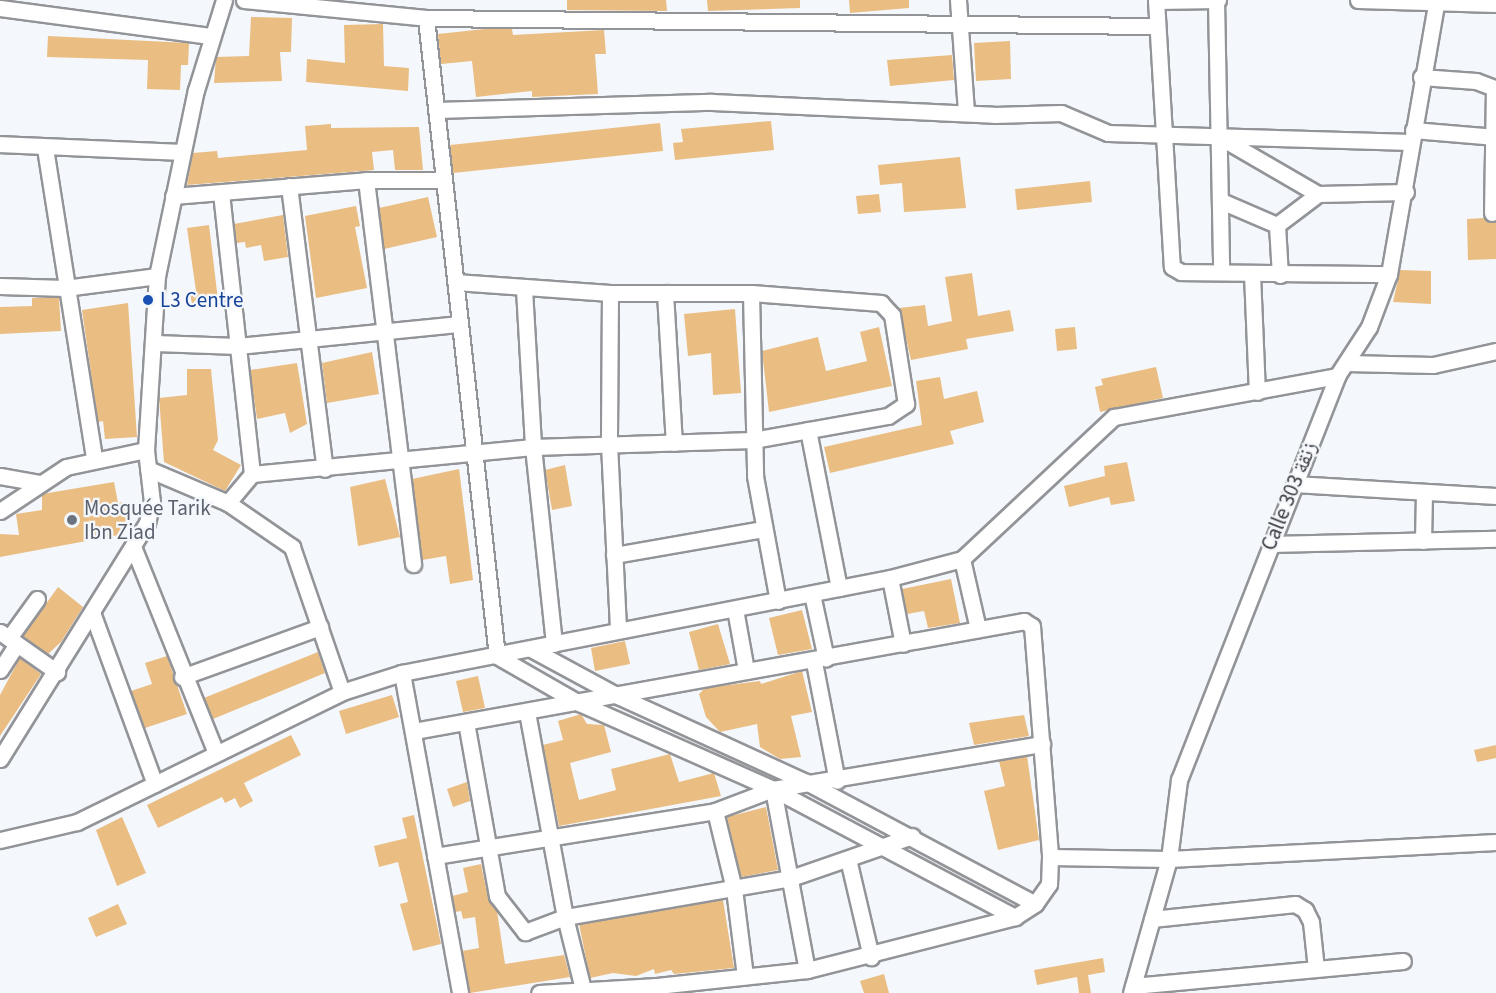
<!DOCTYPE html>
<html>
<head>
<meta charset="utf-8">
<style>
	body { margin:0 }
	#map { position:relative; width:1496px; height:993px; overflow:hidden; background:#f4f7fb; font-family:"Source Sans 3","Noto Naskh Arabic",sans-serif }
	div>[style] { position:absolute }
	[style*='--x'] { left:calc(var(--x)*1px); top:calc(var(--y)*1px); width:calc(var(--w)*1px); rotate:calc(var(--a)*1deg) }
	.building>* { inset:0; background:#eabd83 }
	.roads { filter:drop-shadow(2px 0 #929498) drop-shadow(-2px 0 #929498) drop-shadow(0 2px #929498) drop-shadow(0 -2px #929498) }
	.minor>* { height:15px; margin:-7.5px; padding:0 7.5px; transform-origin:7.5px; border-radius:7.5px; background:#fff }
	.dots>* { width:16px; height:16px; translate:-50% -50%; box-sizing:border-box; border:3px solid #f4f7fb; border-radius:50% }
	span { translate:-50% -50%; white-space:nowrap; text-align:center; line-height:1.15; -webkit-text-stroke:4.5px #f4f7fb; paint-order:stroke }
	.transit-label { font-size:21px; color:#164399 }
	.left { translate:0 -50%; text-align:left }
	.street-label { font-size:21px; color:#393a3c }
	.worship-label { font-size:21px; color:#5b616d }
</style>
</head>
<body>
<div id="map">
	<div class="building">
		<i style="clip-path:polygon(567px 0,666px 0,667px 11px,567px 10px)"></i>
		<i style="clip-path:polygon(707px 0,800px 0,800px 8px,708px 11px)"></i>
		<i style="clip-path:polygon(849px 0,909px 0,909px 8px,850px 13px)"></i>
		<i style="clip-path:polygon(251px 17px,292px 18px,291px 52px,280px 52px,282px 81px,214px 83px,216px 57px,249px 56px)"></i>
		<i style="clip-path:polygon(383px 24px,384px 66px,409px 68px,408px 91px,306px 82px,307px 59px,345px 63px,344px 25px)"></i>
		<i style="clip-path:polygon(494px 28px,512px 29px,513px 35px,604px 30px,606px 54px,595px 54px,598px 94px,532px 97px,532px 91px,476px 97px,472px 61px,441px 64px,438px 34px)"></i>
		<i style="clip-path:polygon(48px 36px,189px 43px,188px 65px,181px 65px,180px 90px,147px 89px,148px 60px,47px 57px)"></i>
		<i style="clip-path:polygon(1010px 41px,1011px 79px,976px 81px,974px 43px)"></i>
		<i style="clip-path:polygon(952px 55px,954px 80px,890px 86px,887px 60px)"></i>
		<i style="clip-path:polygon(771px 121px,774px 150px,675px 160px,673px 143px,683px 142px,681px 129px)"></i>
		<i style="clip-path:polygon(660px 123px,663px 151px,453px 173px,450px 145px)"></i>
		<i style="clip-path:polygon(331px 124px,331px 128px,419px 127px,423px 170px,395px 170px,393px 150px,372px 152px,374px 170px,187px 185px,193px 153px,217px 151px,218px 158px,307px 150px,305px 126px)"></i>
		<i style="clip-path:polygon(960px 157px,966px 208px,904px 212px,902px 183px,880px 185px,878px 165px)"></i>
		<i style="clip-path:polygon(1090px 181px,1092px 202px,1017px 210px,1015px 189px)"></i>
		<i style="clip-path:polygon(879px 194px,881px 212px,858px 214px,856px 196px)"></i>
		<i style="clip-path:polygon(428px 197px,437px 237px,384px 249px,379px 208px)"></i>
		<i style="clip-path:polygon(356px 206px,360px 226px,355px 227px,367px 288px,316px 298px,305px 216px)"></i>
		<i style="clip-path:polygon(283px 215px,288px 257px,264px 261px,261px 245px,246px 248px,245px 242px,236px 243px,234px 224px)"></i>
		<i style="clip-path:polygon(1484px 218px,1496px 222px,1496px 259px,1468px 260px,1467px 219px)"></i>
		<i style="clip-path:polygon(209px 225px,218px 300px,192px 304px,190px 292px,196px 291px,187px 228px)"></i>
		<i style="clip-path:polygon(1400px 270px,1431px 271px,1431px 304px,1393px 302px)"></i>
		<i style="clip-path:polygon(972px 273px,978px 316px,1010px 310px,1014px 331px,966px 339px,968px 349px,911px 360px,899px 308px,925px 305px,928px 326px,952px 321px,945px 277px)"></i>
		<i style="clip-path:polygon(32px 298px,59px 298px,61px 331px,0 334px,0 307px,32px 306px)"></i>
		<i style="clip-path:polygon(128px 303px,137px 437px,105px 439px,103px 421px,98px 422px,82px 310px)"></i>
		<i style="clip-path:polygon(735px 309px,741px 393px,713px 395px,711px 353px,688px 356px,684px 314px)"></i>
		<i style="clip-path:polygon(879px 327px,892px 386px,769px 412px,762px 351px,818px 337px,826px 371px,867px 361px,860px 332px)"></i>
		<i style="clip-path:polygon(1075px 327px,1077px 349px,1057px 351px,1055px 329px)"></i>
		<i style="clip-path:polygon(372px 352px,379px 394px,327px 403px,322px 363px)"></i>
		<i style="clip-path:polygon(297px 363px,307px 424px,290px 433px,285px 413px,257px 419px,250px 370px)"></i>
		<i style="clip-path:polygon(1156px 367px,1163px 398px,1100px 412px,1095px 387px,1103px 385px,1101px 379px)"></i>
		<i style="clip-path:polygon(187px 369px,211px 369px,218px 440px,213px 450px,241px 465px,225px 491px,164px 462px,159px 398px,187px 395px)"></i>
		<i style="clip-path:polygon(940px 377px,944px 399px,977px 391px,984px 422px,950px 431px,954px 444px,830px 473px,824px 447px,922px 425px,916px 381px)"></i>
		<i style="clip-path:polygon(1127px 462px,1135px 501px,1111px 505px,1109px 497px,1069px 507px,1064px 486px,1105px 476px,1104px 466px)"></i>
		<i style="clip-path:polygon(565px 465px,572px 506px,552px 510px,545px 470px)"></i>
		<i style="clip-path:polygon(459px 469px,473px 580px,450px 584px,446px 556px,422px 560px,412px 479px)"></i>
		<i style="clip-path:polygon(385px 479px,400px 537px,358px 546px,350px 487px)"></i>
		<i style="clip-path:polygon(114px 482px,118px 503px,124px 502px,128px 525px,123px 526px,124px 534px,0 557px,0 534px,19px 535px,16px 514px,42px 510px,42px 494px)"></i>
		<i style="clip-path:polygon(951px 579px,960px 623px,928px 628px,924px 611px,907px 614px,902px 589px)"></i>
		<i style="clip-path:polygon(58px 587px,83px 607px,61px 642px,48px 654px,23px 636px)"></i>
		<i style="clip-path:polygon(802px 610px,812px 649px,778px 655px,769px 618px)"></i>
		<i style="clip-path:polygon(718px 624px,730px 664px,699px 670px,689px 632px)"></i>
		<i style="clip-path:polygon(625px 641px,630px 664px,595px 671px,591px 648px)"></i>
		<i style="clip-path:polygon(318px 652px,325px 673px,213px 719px,204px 698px)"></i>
		<i style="clip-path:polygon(167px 656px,187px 714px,145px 728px,131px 691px,152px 684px,145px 663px)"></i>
		<i style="clip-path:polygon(20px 658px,41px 674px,0 736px,0 695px)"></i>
		<i style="clip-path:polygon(802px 671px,812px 712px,791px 716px,801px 757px,780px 759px,760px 747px,757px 724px,720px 732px,706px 717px,699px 694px,705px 688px,760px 681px,761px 684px)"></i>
		<i style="clip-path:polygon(478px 676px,485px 708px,463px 712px,456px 681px)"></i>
		<i style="clip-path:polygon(392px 695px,399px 717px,346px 734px,339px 711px)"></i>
		<i style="clip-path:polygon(581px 714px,587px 724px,604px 725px,611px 752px,570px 763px,579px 800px,616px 790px,611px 769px,670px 754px,679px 782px,714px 773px,721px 796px,559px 826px,543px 745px,563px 740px,558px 721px)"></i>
		<i style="clip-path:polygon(1024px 715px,1029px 736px,974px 745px,969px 723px)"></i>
		<i style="clip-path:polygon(291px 735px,301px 755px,244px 783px,253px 801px,240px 808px,235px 798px,225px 803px,222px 797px,158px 828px,147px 805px)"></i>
		<i style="clip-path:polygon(1496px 745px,1496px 758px,1477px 762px,1474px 750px)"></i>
		<i style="clip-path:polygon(1027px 756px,1039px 840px,998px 850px,984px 791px,1005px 786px,999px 761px)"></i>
		<i style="clip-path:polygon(467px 782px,470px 801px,453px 807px,447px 789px)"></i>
		<i style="clip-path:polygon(766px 807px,778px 870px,741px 877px,727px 817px)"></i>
		<i style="clip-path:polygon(414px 815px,441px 944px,413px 951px,400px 904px,408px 902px,398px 862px,379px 867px,374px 846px,407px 838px,402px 818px)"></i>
		<i style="clip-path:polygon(122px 817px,146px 873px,117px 886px,96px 830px)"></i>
		<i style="clip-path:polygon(481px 864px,488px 898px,497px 911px,505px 964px,564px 955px,570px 977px,470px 993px,462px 951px,479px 948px,475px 917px,463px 919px,461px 911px,455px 912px,452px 896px,468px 892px,463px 868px)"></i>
		<i style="clip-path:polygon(723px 900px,734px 968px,674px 974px,671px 970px,655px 974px,654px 969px,636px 976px,613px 973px,590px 978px,579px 924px)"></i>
		<i style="clip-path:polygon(118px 904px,127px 924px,96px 937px,88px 918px)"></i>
		<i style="clip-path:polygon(1103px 958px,1105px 972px,1088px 975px,1091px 993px,1079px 993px,1077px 977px,1037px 985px,1034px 970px)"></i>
		<i style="clip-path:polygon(884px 974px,889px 993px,864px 993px,860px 981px)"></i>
	</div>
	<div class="roads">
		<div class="minor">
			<i style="--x:244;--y:0;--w:183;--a:5.6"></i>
			<i style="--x:426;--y:18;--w:731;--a:0.63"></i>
			<i style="--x:958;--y:0;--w:112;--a:85.9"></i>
			<i style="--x:1156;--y:0;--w:267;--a:86.6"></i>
			<i style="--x:1172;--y:267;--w:10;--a:29"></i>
			<i style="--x:1181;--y:272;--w:208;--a:0.6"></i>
			<i style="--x:1216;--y:0;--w:272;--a:88.9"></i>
			<i style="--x:1358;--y:0;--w:138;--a:1.7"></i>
			<i style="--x:1156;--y:1;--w:62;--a:-0.9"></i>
			<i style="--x:0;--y:8;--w:212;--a:7.6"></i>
			<i style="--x:426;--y:18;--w:642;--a:83.65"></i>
			<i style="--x:497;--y:656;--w:95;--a:29.8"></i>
			<i style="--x:579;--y:703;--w:212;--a:23.9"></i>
			<i style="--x:773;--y:789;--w:274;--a:27.9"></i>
			<i style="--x:1421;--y:77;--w:55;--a:4.2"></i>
			<i style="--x:1476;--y:81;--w:19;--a:21"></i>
			<i style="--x:1494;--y:88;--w:125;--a:90.9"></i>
			<i style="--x:436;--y:110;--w:276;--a:-1.7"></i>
			<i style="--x:712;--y:102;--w:282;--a:2.6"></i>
			<i style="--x:994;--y:115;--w:67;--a:-1.7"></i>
			<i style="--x:1061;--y:113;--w:51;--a:23.1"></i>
			<i style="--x:1108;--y:133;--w:303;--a:1.7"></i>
			<i style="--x:1413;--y:130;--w:83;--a:4.8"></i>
			<i style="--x:1223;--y:139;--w:110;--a:30.1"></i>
			<i style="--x:1318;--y:194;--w:88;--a:-1.3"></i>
			<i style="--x:0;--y:144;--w:181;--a:2.5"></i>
			<i style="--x:45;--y:148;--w:313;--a:81"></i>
			<i style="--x:366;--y:180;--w:387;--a:83"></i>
			<i style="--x:289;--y:186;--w:285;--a:82.8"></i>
			<i style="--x:221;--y:193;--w:283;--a:83.7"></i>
			<i style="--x:252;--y:474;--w:38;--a:130"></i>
			<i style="--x:173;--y:196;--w:194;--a:-4.7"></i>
			<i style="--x:366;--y:180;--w:78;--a:0"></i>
			<i style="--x:1221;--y:201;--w:61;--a:23.2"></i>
			<i style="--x:1277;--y:225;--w:51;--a:-37.1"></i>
			<i style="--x:1277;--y:225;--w:50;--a:86.6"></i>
			<i style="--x:1252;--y:274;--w:118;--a:87.6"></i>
			<i style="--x:0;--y:286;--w:65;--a:1.8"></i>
			<i style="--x:65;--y:288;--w:93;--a:-7.4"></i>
			<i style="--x:524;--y:289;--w:158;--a:86.7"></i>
			<i style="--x:533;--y:447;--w:198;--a:83.9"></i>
			<i style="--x:610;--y:293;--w:151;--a:90.4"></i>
			<i style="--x:609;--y:444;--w:186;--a:87.2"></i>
			<i style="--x:665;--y:293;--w:150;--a:86.6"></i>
			<i style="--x:751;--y:293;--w:183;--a:88.7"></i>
			<i style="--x:755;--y:476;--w:127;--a:79.6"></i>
			<i style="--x:155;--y:343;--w:83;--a:2.1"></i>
			<i style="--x:238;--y:346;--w:223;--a:-5.7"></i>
			<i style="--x:1346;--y:363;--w:87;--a:1.3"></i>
			<i style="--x:1433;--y:365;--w:65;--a:-12.5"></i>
			<i style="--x:808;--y:430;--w:161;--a:78.9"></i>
			<i style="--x:148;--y:469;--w:87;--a:23"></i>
			<i style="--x:228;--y:503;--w:78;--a:34.5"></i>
			<i style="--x:292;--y:547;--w:153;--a:71"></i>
			<i style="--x:252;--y:474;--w:282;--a:-5.5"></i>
			<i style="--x:533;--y:447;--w:220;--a:-1.8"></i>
			<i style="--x:753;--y:440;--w:137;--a:-10.1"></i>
			<i style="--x:888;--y:416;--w:22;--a:-34"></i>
			<i style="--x:906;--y:404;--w:90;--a:-98.9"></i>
			<i style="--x:892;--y:315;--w:16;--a:-133"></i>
			<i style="--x:881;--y:303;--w:130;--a:-175.6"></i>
			<i style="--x:751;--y:293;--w:141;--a:180"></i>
			<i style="--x:610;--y:293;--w:155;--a:-175.9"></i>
			<i style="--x:0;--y:476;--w:41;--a:9.9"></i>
			<i style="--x:1294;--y:484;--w:202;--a:3.4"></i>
			<i style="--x:0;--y:511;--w:79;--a:-33.7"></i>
			<i style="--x:66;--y:467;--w:82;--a:-12"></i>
			<i style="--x:1423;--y:541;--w:47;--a:-88.8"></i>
			<i style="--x:1270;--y:544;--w:226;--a:-1.3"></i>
			<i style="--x:134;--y:549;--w:220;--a:68.1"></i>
			<i style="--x:614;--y:555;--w:151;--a:-9.9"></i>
			<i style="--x:962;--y:559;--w:72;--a:77.1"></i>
			<i style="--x:890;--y:578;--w:67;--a:78.9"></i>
			<i style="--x:812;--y:594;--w:66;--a:77.8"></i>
			<i style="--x:735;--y:609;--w:62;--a:79.8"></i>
			<i style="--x:93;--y:615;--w:180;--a:69.9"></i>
			<i style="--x:0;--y:632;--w:70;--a:35.1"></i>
			<i style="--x:9;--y:638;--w:48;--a:-54.3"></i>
			<i style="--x:531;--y:649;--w:99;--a:28.4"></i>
			<i style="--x:618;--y:696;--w:207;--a:24.6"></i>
			<i style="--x:806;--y:782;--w:259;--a:28"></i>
			<i style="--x:814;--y:662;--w:121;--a:79.1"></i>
			<i style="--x:0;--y:670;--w:31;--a:-57"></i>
			<i style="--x:402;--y:673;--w:325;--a:79.7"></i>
			<i style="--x:182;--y:677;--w:147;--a:-19.9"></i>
			<i style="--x:527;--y:712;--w:208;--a:79.5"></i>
			<i style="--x:565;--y:917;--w:74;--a:76"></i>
			<i style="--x:466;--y:722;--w:177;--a:79.9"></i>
			<i style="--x:497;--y:896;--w:46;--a:52.1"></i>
			<i style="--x:525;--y:932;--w:43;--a:-20.6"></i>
			<i style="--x:565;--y:917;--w:229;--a:-9.8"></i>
			<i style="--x:791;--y:878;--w:128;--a:-19.1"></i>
			<i style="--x:414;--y:731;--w:620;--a:-10.22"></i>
			<i style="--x:1024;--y:621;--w:9;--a:32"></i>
			<i style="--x:1032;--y:626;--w:232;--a:85.5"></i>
			<i style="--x:1050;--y:857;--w:27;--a:92"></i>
			<i style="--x:1049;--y:884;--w:24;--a:125"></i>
			<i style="--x:1035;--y:904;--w:24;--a:147"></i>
			<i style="--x:1015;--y:917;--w:215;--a:165.7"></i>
			<i style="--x:807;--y:970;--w:151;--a:173.9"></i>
			<i style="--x:657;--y:986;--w:118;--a:176.6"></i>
			<i style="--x:0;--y:759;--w:278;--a:-58.1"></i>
			<i style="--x:147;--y:523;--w:22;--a:-77"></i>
			<i style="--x:152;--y:502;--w:52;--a:-96.6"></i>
			<i style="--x:146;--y:450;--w:174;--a:-86.4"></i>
			<i style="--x:157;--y:276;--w:190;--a:-78.2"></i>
			<i style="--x:196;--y:90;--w:94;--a:-72.7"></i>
			<i style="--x:773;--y:789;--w:184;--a:79.4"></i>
			<i style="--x:715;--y:811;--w:80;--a:76.3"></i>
			<i style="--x:734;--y:889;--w:88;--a:82.8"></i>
			<i style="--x:0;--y:840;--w:79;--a:-13.2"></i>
			<i style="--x:77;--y:822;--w:295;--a:-26.1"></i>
			<i style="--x:342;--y:692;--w:63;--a:-17.6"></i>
			<i style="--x:402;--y:673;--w:497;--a:-11"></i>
			<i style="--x:890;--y:578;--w:74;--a:-14.8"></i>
			<i style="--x:962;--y:559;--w:208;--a:-43.1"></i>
			<i style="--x:1114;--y:417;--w:227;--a:-10.4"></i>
			<i style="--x:435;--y:856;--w:284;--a:-9.1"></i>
			<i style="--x:715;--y:811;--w:62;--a:-20.8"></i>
			<i style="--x:773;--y:789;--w:273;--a:-9.5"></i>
			<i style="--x:1050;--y:857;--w:119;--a:1"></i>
			<i style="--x:1169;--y:859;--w:327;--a:-3"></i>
			<i style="--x:848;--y:859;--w:101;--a:76.8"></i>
			<i style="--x:1152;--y:919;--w:144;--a:-6"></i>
			<i style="--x:1295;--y:904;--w:12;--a:31"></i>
			<i style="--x:1305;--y:910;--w:13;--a:63"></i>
			<i style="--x:1311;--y:922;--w:47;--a:83.9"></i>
			<i style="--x:1133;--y:986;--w:271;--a:-5.3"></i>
			<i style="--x:1131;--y:993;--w:139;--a:-74.2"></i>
			<i style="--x:1169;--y:859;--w:80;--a:-82.8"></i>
			<i style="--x:1179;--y:780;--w:434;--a:-68.6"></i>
			<i style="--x:1337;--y:376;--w:59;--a:-56.9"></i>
			<i style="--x:1369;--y:327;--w:57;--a:-69.3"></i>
			<i style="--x:1389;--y:274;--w:278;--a:-80.1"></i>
		</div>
	</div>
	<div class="dots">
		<i style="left:148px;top:300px;background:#1a4fb4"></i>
		<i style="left:72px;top:520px;background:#6b7280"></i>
	</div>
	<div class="transit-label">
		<span class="left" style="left:160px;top:300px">L3 Centre</span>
	</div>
	<div class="street-label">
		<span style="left:1289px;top:496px;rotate:-68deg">Calle 303 زنقة</span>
	</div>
	<div class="worship-label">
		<span class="left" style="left:84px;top:520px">Mosquée Tarik<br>Ibn Ziad</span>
	</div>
</div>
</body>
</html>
